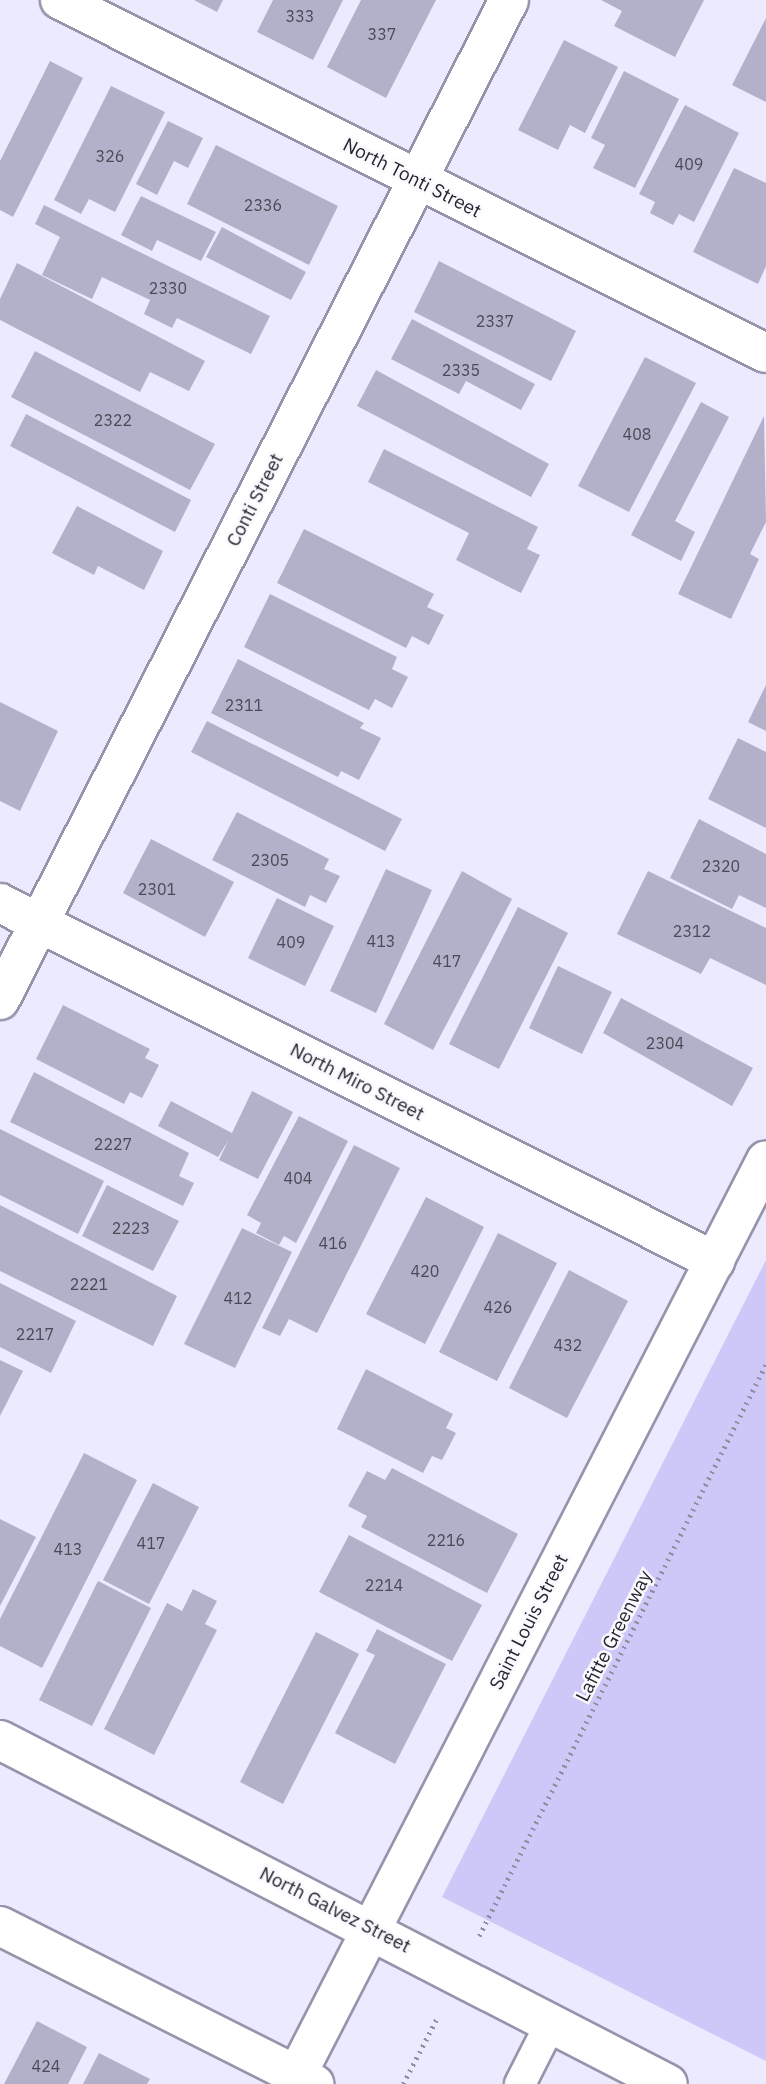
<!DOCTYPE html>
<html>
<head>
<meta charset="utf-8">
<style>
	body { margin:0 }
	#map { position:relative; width:766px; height:2084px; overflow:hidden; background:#eceaff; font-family:"IBM Plex Sans",sans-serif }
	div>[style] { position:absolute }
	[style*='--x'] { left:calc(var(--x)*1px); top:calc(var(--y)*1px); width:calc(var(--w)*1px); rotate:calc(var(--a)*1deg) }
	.green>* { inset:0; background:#cdc8f8 }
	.building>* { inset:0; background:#b3b1ca }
	.path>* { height:4.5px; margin-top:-2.25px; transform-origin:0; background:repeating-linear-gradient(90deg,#9190a0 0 2px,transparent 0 7px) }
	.roads { filter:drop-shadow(2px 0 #9694ab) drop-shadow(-2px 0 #9694ab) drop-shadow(0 2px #9694ab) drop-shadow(0 -2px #9694ab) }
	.lane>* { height:30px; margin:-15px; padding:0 15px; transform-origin:15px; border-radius:15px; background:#fff }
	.street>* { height:38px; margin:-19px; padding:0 19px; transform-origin:19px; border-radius:19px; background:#fff }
	.secondary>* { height:38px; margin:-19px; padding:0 19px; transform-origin:19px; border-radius:19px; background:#fff }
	span { translate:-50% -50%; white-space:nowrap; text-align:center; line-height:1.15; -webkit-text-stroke:5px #f9f9fe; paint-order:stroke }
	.number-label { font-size:16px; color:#4a4956 }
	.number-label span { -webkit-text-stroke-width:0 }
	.street-label { font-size:19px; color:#272630 }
</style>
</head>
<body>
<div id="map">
	<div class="green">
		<i style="clip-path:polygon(766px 1260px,766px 2061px,442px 1897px)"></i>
	</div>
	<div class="building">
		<i style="clip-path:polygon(194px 0,223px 0,217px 12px)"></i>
		<i style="clip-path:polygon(273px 0,343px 0,313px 60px,257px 32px)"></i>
		<i style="clip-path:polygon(361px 0,436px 0,386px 98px,327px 67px)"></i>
		<i style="clip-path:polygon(601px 0,704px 0,675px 57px,614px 26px,622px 11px)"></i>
		<i style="clip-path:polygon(766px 18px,766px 102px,732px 85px)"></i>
		<i style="clip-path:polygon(564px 40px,618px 67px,585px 133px,570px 125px,558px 150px,518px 130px)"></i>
		<i style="clip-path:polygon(50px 61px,83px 78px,13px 217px,0 210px,0 161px)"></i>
		<i style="clip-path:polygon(624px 71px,679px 99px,635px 188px,593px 168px,605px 145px,591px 138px)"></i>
		<i style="clip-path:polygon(111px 86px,165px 112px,115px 212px,89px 199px,81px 214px,54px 200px)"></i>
		<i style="clip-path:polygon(685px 105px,739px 133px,694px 222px,679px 214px,673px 225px,650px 213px,655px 202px,639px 194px)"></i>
		<i style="clip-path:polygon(168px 121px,203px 138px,188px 168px,174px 161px,157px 195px,136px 184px)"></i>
		<i style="clip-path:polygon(216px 145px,338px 206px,309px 265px,187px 204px)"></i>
		<i style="clip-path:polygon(734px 168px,766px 183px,766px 266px,758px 284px,693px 252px)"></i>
		<i style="clip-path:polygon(141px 196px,216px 232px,201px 261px,157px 240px,152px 251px,121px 235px)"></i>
		<i style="clip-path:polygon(44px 205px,270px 316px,251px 354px,177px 318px,172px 328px,144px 314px,150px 300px,102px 277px,92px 299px,42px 275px,60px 237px,35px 224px)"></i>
		<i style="clip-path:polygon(222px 227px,306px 272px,291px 300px,206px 257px)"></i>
		<i style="clip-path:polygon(439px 261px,576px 331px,551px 381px,414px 312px)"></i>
		<i style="clip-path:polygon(17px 263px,205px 361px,189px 391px,150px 372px,140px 392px,0 320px,0 299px)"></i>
		<i style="clip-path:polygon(412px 319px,535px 384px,521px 410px,466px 381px,459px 394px,391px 359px)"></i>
		<i style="clip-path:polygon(35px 351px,215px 444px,190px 490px,11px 397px)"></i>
		<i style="clip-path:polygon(645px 357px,696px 383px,629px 512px,578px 486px)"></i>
		<i style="clip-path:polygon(376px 370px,549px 464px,531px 497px,357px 406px)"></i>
		<i style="clip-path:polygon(701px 402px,729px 417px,675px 521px,695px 532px,681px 561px,631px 535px)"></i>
		<i style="clip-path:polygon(26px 414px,191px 500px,175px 532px,10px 446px)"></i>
		<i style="clip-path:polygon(764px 416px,766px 522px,750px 554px,759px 559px,731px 619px,678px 594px)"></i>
		<i style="clip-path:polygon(384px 449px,538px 527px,527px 549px,540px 555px,521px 593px,456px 560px,469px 533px,368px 482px)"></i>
		<i style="clip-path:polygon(77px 506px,163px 551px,144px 590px,98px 566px,94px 575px,52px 553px)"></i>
		<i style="clip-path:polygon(304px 529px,434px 594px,427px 607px,444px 615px,429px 645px,412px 636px,406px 648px,277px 583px)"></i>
		<i style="clip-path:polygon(270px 594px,397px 657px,392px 669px,408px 677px,392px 708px,375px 699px,369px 710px,244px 647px)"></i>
		<i style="clip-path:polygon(238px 659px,364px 723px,360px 728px,381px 738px,359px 780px,341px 771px,338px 777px,211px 713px)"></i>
		<i style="clip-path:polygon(766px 685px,766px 731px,748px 722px)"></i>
		<i style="clip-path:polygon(0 702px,58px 731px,20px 811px,0 801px)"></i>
		<i style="clip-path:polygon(207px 721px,402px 819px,385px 851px,191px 752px)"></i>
		<i style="clip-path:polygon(738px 738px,766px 752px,766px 828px,708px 799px)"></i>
		<i style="clip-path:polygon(237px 812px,329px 859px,324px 869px,340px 876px,326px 903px,310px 895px,305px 907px,212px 860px)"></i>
		<i style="clip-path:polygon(699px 819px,766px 854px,766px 908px,739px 895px,732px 909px,670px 878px)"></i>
		<i style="clip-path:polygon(151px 839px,234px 882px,205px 937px,123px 893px)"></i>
		<i style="clip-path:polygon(386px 869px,432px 890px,376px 1013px,330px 991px)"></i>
		<i style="clip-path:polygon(462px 871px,512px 899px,433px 1050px,384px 1024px)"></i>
		<i style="clip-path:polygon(648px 871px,766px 928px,766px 985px,710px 958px,701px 974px,617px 934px)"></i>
		<i style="clip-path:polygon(277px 898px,334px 926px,305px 986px,248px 958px)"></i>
		<i style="clip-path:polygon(518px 907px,568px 933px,499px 1069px,449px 1044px)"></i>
		<i style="clip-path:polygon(558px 966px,612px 992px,582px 1054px,529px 1028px)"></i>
		<i style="clip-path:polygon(621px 998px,753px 1068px,732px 1106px,603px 1033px)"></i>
		<i style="clip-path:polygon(63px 1005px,150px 1049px,145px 1058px,159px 1065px,142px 1098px,130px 1092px,124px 1104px,36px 1059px)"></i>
		<i style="clip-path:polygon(34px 1072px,189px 1153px,179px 1176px,194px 1183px,183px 1206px,10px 1122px)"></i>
		<i style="clip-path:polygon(252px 1091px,293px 1112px,258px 1179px,219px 1160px,228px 1141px,218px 1157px,158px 1126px,171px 1101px,232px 1133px)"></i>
		<i style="clip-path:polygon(299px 1116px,348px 1141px,296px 1243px,284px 1236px,279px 1245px,256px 1233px,261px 1223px,247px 1215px)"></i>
		<i style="clip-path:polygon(0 1129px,104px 1181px,78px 1234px,0 1195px)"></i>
		<i style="clip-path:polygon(354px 1145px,400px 1168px,317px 1333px,289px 1319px,280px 1336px,262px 1328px)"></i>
		<i style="clip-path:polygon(107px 1185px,179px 1221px,153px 1271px,82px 1236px)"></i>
		<i style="clip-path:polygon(426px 1197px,484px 1227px,425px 1344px,366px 1314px)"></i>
		<i style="clip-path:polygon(0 1205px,177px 1296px,153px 1346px,0 1271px)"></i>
		<i style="clip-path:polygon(242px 1228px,292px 1252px,235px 1368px,184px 1344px)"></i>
		<i style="clip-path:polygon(498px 1233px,557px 1263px,497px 1381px,439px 1352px)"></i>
		<i style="clip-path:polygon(569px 1270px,628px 1301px,567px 1418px,509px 1388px)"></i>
		<i style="clip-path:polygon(0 1283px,76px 1321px,51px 1373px,0 1347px)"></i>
		<i style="clip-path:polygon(0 1360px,23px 1371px,0 1416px)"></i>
		<i style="clip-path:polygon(366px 1369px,453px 1414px,446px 1428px,456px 1433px,442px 1460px,432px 1456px,423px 1473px,337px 1429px)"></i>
		<i style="clip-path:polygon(84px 1453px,137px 1480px,42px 1668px,0 1646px,0 1619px)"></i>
		<i style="clip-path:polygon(392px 1468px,518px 1534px,487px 1593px,361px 1527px,367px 1516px,348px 1506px,367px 1471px,385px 1480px)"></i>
		<i style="clip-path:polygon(153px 1483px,199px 1507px,149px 1604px,103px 1580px)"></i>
		<i style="clip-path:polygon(0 1519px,36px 1537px,0 1606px)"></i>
		<i style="clip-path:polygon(349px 1535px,482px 1605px,452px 1661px,319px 1592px)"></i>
		<i style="clip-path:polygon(98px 1581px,151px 1608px,92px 1726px,39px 1700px)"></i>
		<i style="clip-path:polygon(193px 1589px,217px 1601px,205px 1624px,217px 1630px,154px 1755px,104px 1729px,167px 1603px,182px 1611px)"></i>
		<i style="clip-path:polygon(377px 1629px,446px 1664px,395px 1764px,335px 1733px,375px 1655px,366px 1651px)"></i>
		<i style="clip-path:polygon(316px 1632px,359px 1654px,283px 1804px,240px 1782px)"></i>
		<i style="clip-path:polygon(37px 2021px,87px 2047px,68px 2084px,4px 2084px)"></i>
		<i style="clip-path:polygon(99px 2053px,150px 2079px,147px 2084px,83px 2084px)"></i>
	</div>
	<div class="path">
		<i style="--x:479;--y:1936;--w:640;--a:-63.35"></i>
		<i style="--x:403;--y:2084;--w:74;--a:-62.7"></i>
	</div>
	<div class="roads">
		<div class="lane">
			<i style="--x:520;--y:2084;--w:68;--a:-63.1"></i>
		</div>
		<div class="street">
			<i style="--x:60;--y:0;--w:789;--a:26.57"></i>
			<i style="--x:0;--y:903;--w:800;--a:26.6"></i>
			<i style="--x:0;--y:1000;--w:1122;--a:-63.02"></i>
			<i style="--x:292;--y:2084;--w:1038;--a:-62.84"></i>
		</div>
		<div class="secondary">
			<i style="--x:0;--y:1740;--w:751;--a:27.25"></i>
			<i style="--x:0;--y:1926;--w:352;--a:26.7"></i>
		</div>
	</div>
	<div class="number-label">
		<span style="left:300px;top:16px">333</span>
		<span style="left:382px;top:34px">337</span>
		<span style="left:110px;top:156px">326</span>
		<span style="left:689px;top:164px">409</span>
		<span style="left:263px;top:205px">2336</span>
		<span style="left:168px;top:288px">2330</span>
		<span style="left:495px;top:321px">2337</span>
		<span style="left:461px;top:370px">2335</span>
		<span style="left:113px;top:420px">2322</span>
		<span style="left:637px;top:434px">408</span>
		<span style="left:244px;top:705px">2311</span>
		<span style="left:270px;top:860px">2305</span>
		<span style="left:721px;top:866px">2320</span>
		<span style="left:157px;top:889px">2301</span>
		<span style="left:692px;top:931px">2312</span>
		<span style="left:381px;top:941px">413</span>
		<span style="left:291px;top:942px">409</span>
		<span style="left:447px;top:961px">417</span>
		<span style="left:665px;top:1043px">2304</span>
		<span style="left:113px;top:1144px">2227</span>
		<span style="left:298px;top:1178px">404</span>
		<span style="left:131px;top:1228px">2223</span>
		<span style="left:333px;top:1243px">416</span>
		<span style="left:425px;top:1271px">420</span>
		<span style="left:89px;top:1284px">2221</span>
		<span style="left:238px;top:1298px">412</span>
		<span style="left:498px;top:1307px">426</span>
		<span style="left:35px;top:1334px">2217</span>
		<span style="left:568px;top:1345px">432</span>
		<span style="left:446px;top:1540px">2216</span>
		<span style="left:151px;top:1543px">417</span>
		<span style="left:68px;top:1549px">413</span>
		<span style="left:384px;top:1585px">2214</span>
		<span style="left:46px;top:2066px">424</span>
	</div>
	<div class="street-label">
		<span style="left:412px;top:178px;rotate:27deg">North Tonti Street</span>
		<span style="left:255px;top:500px;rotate:-63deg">Conti Street</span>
		<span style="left:357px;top:1082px;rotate:27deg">North Miro Street</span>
		<span style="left:529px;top:1622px;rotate:-63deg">Saint Louis Street</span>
		<span style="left:614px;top:1636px;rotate:-63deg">Lafitte Greenway</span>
		<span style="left:335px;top:1910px;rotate:27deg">North Galvez Street</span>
	</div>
</div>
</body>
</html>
